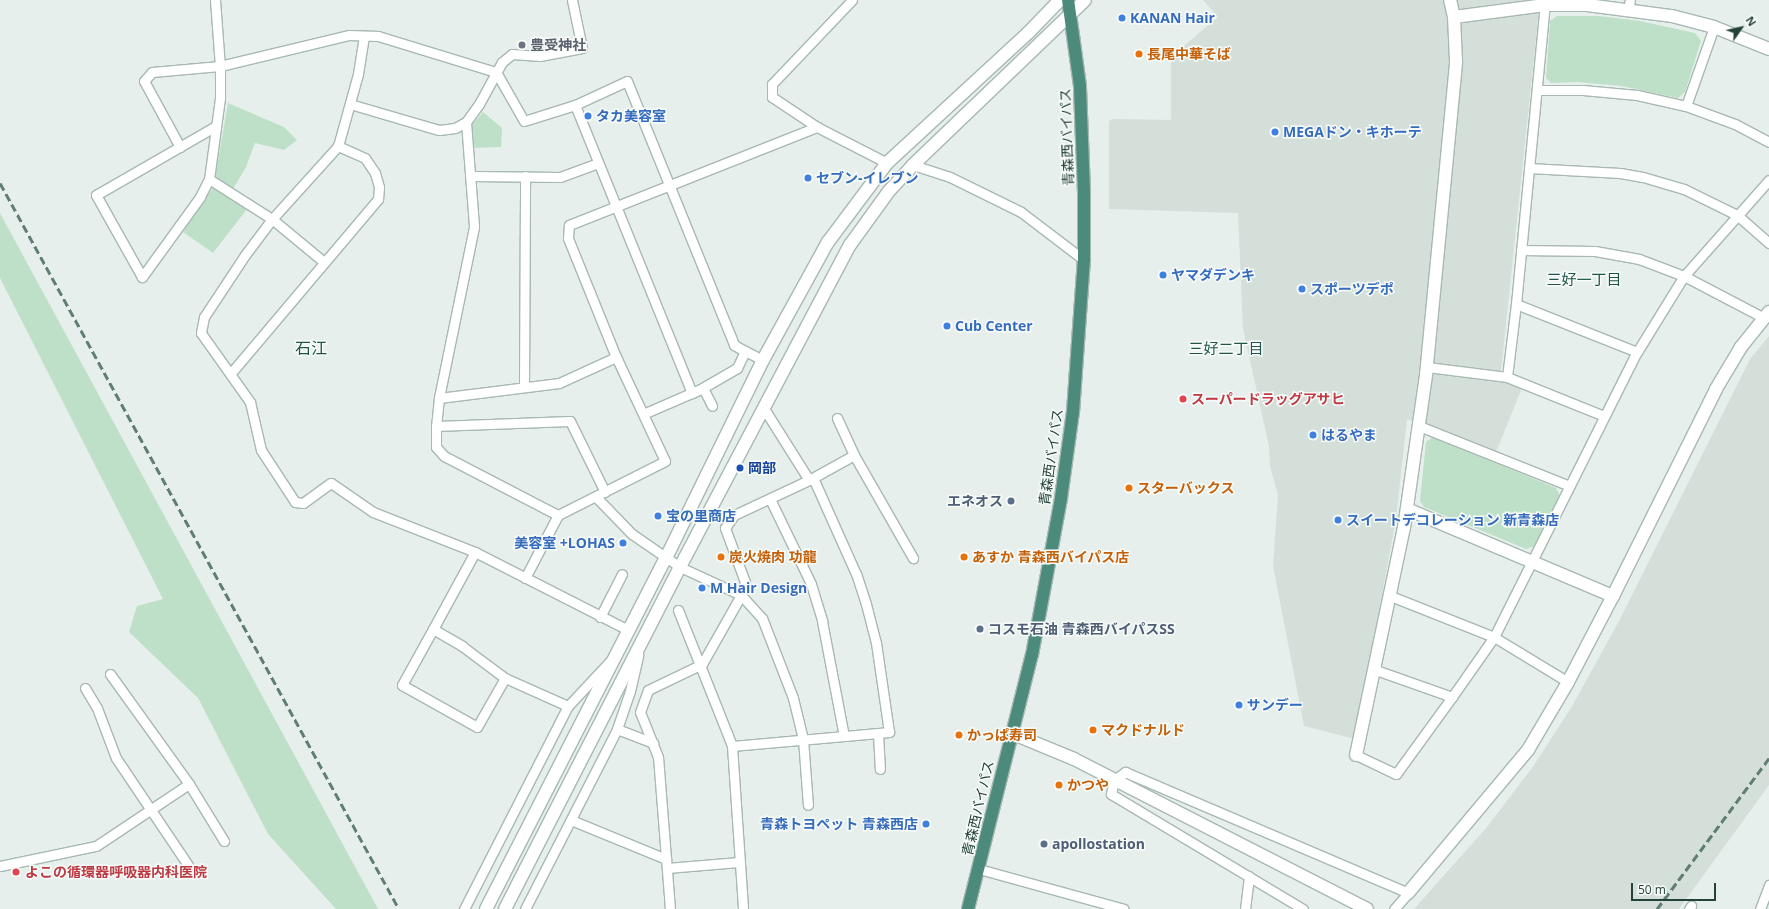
<!DOCTYPE html>
<html>
<head>
<meta charset="utf-8">
<style>
	body { margin:0 }
	#map { position:relative; width:1769px; height:909px; overflow:hidden; background:#e6efeb; font-family:"Open Sans","Noto Sans JP",sans-serif }
	div>[style] { position:absolute }
	[style*='--x'] { left:calc(var(--x)*1px); top:calc(var(--y)*1px); width:calc(var(--w)*1px); rotate:calc(var(--a)*1deg) }
	.built>* { inset:0; background:#d4dfda }
	.green>* { inset:0; background:#bfe0c8 }
	.roads { filter:drop-shadow(1px 0 #a8b8b2) drop-shadow(-1px 0 #a8b8b2) drop-shadow(0 1px #a8b8b2) drop-shadow(0 -1px #a8b8b2) }
	.minor>* { height:9px; margin:-4.5px; padding:0 4.5px; transform-origin:4.5px; border-radius:4.5px; background:#fff }
	.tertiary>* { height:12px; margin:-6px; padding:0 6px; transform-origin:6px; border-radius:6px; background:#fff }
	.trunk>* { height:12px; margin:-6px; padding:0 6px; transform-origin:6px; border-radius:6px; background:#4c8a7c }
	.rail>* { height:3px; margin-top:-1.5px; transform-origin:0; background:repeating-linear-gradient(90deg,#5f7d75 0 8px,transparent 0 12px) }
	.dots>* { width:11px; height:11px; translate:-50% -50%; box-sizing:border-box; border:2px solid #f7fbf9; border-radius:50% }
	span { translate:-50% -50%; white-space:nowrap; text-align:center; line-height:1.15; -webkit-text-stroke:3px #f7fbf9; paint-order:stroke }
	.shop-label { font-size:14px; color:#366cbe; font-weight:700 }
	.left { translate:0 -50%; text-align:left }
	.right { translate:-100% -50%; text-align:right }
	.worship-label { font-size:14px; color:#5b616d; font-weight:700 }
	.food-label { font-size:14px; color:#c56008; font-weight:700 }
	.street-label { font-size:14px; color:#24423a }
	.health-label { font-size:14px; color:#be3a42; font-weight:700 }
	.transit-label { font-size:14px; color:#164399; font-weight:700 }
	.service-label { font-size:14px; color:#4e5e75; font-weight:700 }
	.neighbourhood-label { font-size:15px; color:#1f5548 }
	.quarter-label { font-size:16px; color:#1f5548 }
	.north { position:absolute; left:1721px; top:8px; width:40px; height:40px; -webkit-text-stroke:3px #f7fbf9; paint-order:stroke; rotate:56deg; font-size:11px; font-weight:700; line-height:16px; text-align:center; color:#24423a }
	.north::after { content:''; display:block; margin:auto; width:14px; height:18px; background:#24423a; clip-path:polygon(50% 0,100% 100%,50% 72%,0 100%) }
	.scale { position:absolute; left:1631px; top:883px; width:85px; height:18px; box-sizing:border-box; border:2px solid #24423a; border-top:0; padding-left:5px; font-size:12px; line-height:14px; white-space:nowrap; color:#24423a; -webkit-text-stroke:3px #f7fbf9; paint-order:stroke }
</style>
</head>
<body>
<div id="map">
	<div class="built">
		<i style="clip-path:polygon(1203px 0,1540px 0,1500px 381px,1522px 388px,1496px 452px,1407px 419px,1396px 519px,1355px 739px,1304px 726px,1273px 566px,1278px 495px,1270px 466px,1269px 446px,1243px 329px,1238px 213px,1109px 209px,1109px 121px,1113px 119px,1171px 120px,1171px 57px,1218px 17px)"></i>
		<i style="clip-path:polygon(1769px 336px,1769px 785px,1679px 909px,1414px 909px,1487px 827px,1532px 768px,1571px 708px,1619px 621px,1750px 359px)"></i>
	</div>
	<div class="green">
		<i style="clip-path:polygon(1557px 16px,1598px 16px,1640px 21px,1695px 33px,1701px 41px,1685px 92px,1678px 98px,1622px 86px,1577px 82px,1551px 83px,1546px 78px,1550px 21px)"></i>
		<i style="clip-path:polygon(228px 103px,284px 127px,297px 140px,284px 150px,255px 143px,246px 167px,233px 189px,215px 178px)"></i>
		<i style="clip-path:polygon(483px 112px,502px 128px,501px 147px,474px 148px,472px 125px)"></i>
		<i style="clip-path:polygon(214px 186px,247px 209px,213px 253px,183px 232px)"></i>
		<i style="clip-path:polygon(0 213px,1px 215px,378px 909px,336px 909px,268px 834px,198px 698px,129px 632px,137px 606px,163px 599px,0 278px)"></i>
		<i style="clip-path:polygon(1433px 437px,1556px 488px,1560px 496px,1535px 546px,1526px 549px,1424px 507px,1420px 501px,1426px 442px)"></i>
	</div>
	<div class="roads">
		<div class="minor">
			<i style="--x:215;--y:0;--w:66;--a:85.7"></i>
			<i style="--x:220;--y:66;--w:32;--a:90"></i>
			<i style="--x:220;--y:98;--w:82;--a:97.7"></i>
			<i style="--x:209;--y:179;--w:20;--a:117"></i>
			<i style="--x:200;--y:197;--w:99;--a:125.9"></i>
			<i style="--x:142;--y:277;--w:94;--a:-119.3"></i>
			<i style="--x:96;--y:195;--w:138;--a:-29.9"></i>
			<i style="--x:572;--y:0;--w:49;--a:78.2"></i>
			<i style="--x:582;--y:48;--w:43;--a:169.2"></i>
			<i style="--x:540;--y:56;--w:28;--a:-176"></i>
			<i style="--x:512;--y:54;--w:13;--a:141"></i>
			<i style="--x:502;--y:62;--w:48;--a:118.7"></i>
			<i style="--x:479;--y:104;--w:22;--a:126"></i>
			<i style="--x:466;--y:122;--w:105;--a:85.6"></i>
			<i style="--x:474;--y:227;--w:175;--a:101.6"></i>
			<i style="--x:439;--y:398;--w:28;--a:96"></i>
			<i style="--x:436;--y:426;--w:134;--a:-2.1"></i>
			<i style="--x:570;--y:421;--w:79;--a:63.8"></i>
			<i style="--x:1628;--y:10;--w:10;--a:-79"></i>
			<i style="--x:364;--y:36;--w:38;--a:99"></i>
			<i style="--x:358;--y:74;--w:75;--a:105.5"></i>
			<i style="--x:338;--y:146;--w:98;--a:132.1"></i>
			<i style="--x:272;--y:219;--w:45;--a:126.9"></i>
			<i style="--x:245;--y:255;--w:74;--a:123.5"></i>
			<i style="--x:204;--y:317;--w:16;--a:101"></i>
			<i style="--x:201;--y:333;--w:85;--a:54.6"></i>
			<i style="--x:250;--y:402;--w:49;--a:77.1"></i>
			<i style="--x:261;--y:450;--w:62;--a:56.8"></i>
			<i style="--x:295;--y:502;--w:8;--a:7"></i>
			<i style="--x:303;--y:503;--w:34;--a:-36"></i>
			<i style="--x:331;--y:483;--w:51;--a:34.6"></i>
			<i style="--x:373;--y:512;--w:110;--a:21.4"></i>
			<i style="--x:475;--y:552;--w:172;--a:27"></i>
			<i style="--x:1538;--y:90;--w:45;--a:0"></i>
			<i style="--x:1583;--y:90;--w:54;--a:5.3"></i>
			<i style="--x:1637;--y:95;--w:50;--a:12.7"></i>
			<i style="--x:1686;--y:106;--w:52;--a:20.2"></i>
			<i style="--x:1735;--y:124;--w:38;--a:28"></i>
			<i style="--x:350;--y:104;--w:93;--a:16.3"></i>
			<i style="--x:439;--y:130;--w:16;--a:-7"></i>
			<i style="--x:455;--y:128;--w:13;--a:-29"></i>
			<i style="--x:575;--y:105;--w:311;--a:67.9"></i>
			<i style="--x:1686;--y:106;--w:84;--a:-70.5"></i>
			<i style="--x:817;--y:127;--w:54;--a:-146.3"></i>
			<i style="--x:772;--y:97;--w:13;--a:-90"></i>
			<i style="--x:772;--y:84;--w:116;--a:-46.4"></i>
			<i style="--x:180;--y:147;--w:75;--a:-118.6"></i>
			<i style="--x:144;--y:81;--w:12;--a:-48"></i>
			<i style="--x:152;--y:72;--w:68;--a:-5"></i>
			<i style="--x:220;--y:66;--w:133;--a:-13.5"></i>
			<i style="--x:349;--y:35;--w:29;--a:2"></i>
			<i style="--x:378;--y:36;--w:123;--a:17"></i>
			<i style="--x:496;--y:72;--w:56;--a:60.3"></i>
			<i style="--x:524;--y:121;--w:53;--a:-17.4"></i>
			<i style="--x:575;--y:105;--w:57;--a:-24.8"></i>
			<i style="--x:627;--y:81;--w:285;--a:67.9"></i>
			<i style="--x:734;--y:345;--w:13;--a:29"></i>
			<i style="--x:745;--y:351;--w:19;--a:115"></i>
			<i style="--x:737;--y:368;--w:39;--a:150"></i>
			<i style="--x:703;--y:388;--w:65;--a:156.6"></i>
			<i style="--x:913;--y:165;--w:39;--a:18"></i>
			<i style="--x:950;--y:177;--w:79;--a:26.2"></i>
			<i style="--x:1021;--y:212;--w:79;--a:37.3"></i>
			<i style="--x:1529;--y:168;--w:91;--a:3.1"></i>
			<i style="--x:1620;--y:173;--w:23;--a:10"></i>
			<i style="--x:1643;--y:177;--w:43;--a:16.3"></i>
			<i style="--x:1684;--y:189;--w:59;--a:26.1"></i>
			<i style="--x:1737;--y:215;--w:43;--a:41.2"></i>
			<i style="--x:472;--y:176;--w:88;--a:0.7"></i>
			<i style="--x:560;--y:177;--w:40;--a:-20.2"></i>
			<i style="--x:209;--y:179;--w:75;--a:32.4"></i>
			<i style="--x:272;--y:219;--w:67;--a:39.6"></i>
			<i style="--x:1521;--y:250;--w:74;--a:0.8"></i>
			<i style="--x:1595;--y:251;--w:45;--a:10.3"></i>
			<i style="--x:1639;--y:259;--w:48;--a:20.7"></i>
			<i style="--x:1684;--y:276;--w:90;--a:27.7"></i>
			<i style="--x:1516;--y:304;--w:130;--a:21.6"></i>
			<i style="--x:745;--y:351;--w:20;--a:27"></i>
			<i style="--x:1427;--y:367;--w:81;--a:7.1"></i>
			<i style="--x:1507;--y:377;--w:74;--a:-83"></i>
			<i style="--x:1516;--y:304;--w:300;--a:-84.5"></i>
			<i style="--x:231;--y:373;--w:228;--a:-49.8"></i>
			<i style="--x:378;--y:199;--w:12;--a:-85"></i>
			<i style="--x:379;--y:187;--w:15;--a:-106"></i>
			<i style="--x:375;--y:173;--w:18;--a:-124"></i>
			<i style="--x:365;--y:158;--w:30;--a:-156"></i>
			<i style="--x:1507;--y:377;--w:105;--a:21.9"></i>
			<i style="--x:524;--y:386;--w:210;--a:-89.7"></i>
			<i style="--x:703;--y:388;--w:20;--a:63"></i>
			<i style="--x:439;--y:398;--w:121;--a:-7.1"></i>
			<i style="--x:559;--y:383;--w:63;--a:-24.5"></i>
			<i style="--x:763;--y:407;--w:86;--a:57.8"></i>
			<i style="--x:837;--y:418;--w:41;--a:65.3"></i>
			<i style="--x:854;--y:455;--w:119;--a:60.2"></i>
			<i style="--x:436;--y:426;--w:21;--a:90"></i>
			<i style="--x:436;--y:447;--w:12;--a:48"></i>
			<i style="--x:444;--y:456;--w:128;--a:27.4"></i>
			<i style="--x:1419;--y:426;--w:162;--a:21.7"></i>
			<i style="--x:596;--y:497;--w:52;--a:45.8"></i>
			<i style="--x:632;--y:534;--w:58;--a:34.5"></i>
			<i style="--x:680;--y:567;--w:67;--a:24.7"></i>
			<i style="--x:741;--y:595;--w:31;--a:48"></i>
			<i style="--x:762;--y:618;--w:86;--a:68.8"></i>
			<i style="--x:793;--y:698;--w:42;--a:76.3"></i>
			<i style="--x:803;--y:739;--w:66;--a:85.7"></i>
			<i style="--x:770;--y:499;--w:94;--a:64.2"></i>
			<i style="--x:811;--y:584;--w:39;--a:73"></i>
			<i style="--x:822;--y:621;--w:117;--a:79.2"></i>
			<i style="--x:475;--y:552;--w:88;--a:118.6"></i>
			<i style="--x:433;--y:629;--w:34;--a:30"></i>
			<i style="--x:462;--y:646;--w:54;--a:36.7"></i>
			<i style="--x:505;--y:678;--w:69;--a:24"></i>
			<i style="--x:525;--y:578;--w:71;--a:-62.4"></i>
			<i style="--x:558;--y:515;--w:120;--a:-26.8"></i>
			<i style="--x:665;--y:461;--w:115;--a:-115.2"></i>
			<i style="--x:616;--y:357;--w:128;--a:-112"></i>
			<i style="--x:568;--y:238;--w:13;--a:-86"></i>
			<i style="--x:569;--y:225;--w:267;--a:-21.6"></i>
			<i style="--x:817;--y:127;--w:79;--a:27.2"></i>
			<i style="--x:1388;--y:595;--w:114;--a:21.6"></i>
			<i style="--x:1494;--y:637;--w:87;--a:31.3"></i>
			<i style="--x:678;--y:610;--w:146;--a:68.3"></i>
			<i style="--x:732;--y:746;--w:163;--a:86.1"></i>
			<i style="--x:600;--y:617;--w:48;--a:-62.9"></i>
			<i style="--x:433;--y:629;--w:64;--a:119"></i>
			<i style="--x:402;--y:685;--w:86;--a:29.2"></i>
			<i style="--x:477;--y:727;--w:56;--a:-60.3"></i>
			<i style="--x:1373;--y:669;--w:84;--a:19.5"></i>
			<i style="--x:110;--y:674;--w:135;--a:54.3"></i>
			<i style="--x:189;--y:784;--w:67;--a:58.4"></i>
			<i style="--x:85;--y:688;--w:23;--a:59"></i>
			<i style="--x:97;--y:708;--w:53;--a:69.2"></i>
			<i style="--x:116;--y:758;--w:129;--a:56.1"></i>
			<i style="--x:617;--y:729;--w:39;--a:21"></i>
			<i style="--x:878;--y:733;--w:36;--a:87"></i>
			<i style="--x:732;--y:746;--w:158;--a:-5.1"></i>
			<i style="--x:889;--y:732;--w:90;--a:-98.3"></i>
			<i style="--x:876;--y:643;--w:40;--a:-104.4"></i>
			<i style="--x:866;--y:604;--w:32;--a:-108"></i>
			<i style="--x:856;--y:574;--w:105;--a:-114.1"></i>
			<i style="--x:1356;--y:755;--w:44;--a:25.4"></i>
			<i style="--x:1396;--y:774;--w:95;--a:-54"></i>
			<i style="--x:1452;--y:697;--w:73;--a:-55"></i>
			<i style="--x:1494;--y:637;--w:319;--a:-63.4"></i>
			<i style="--x:1637;--y:352;--w:89;--a:-58.3"></i>
			<i style="--x:1684;--y:276;--w:128;--a:-48.5"></i>
			<i style="--x:571;--y:820;--w:103;--a:22.3"></i>
			<i style="--x:0;--y:866;--w:98;--a:-11.8"></i>
			<i style="--x:96;--y:846;--w:112;--a:-33.7"></i>
			<i style="--x:667;--y:868;--w:72;--a:-4.8"></i>
			<i style="--x:979;--y:869;--w:150;--a:15.4"></i>
			<i style="--x:464;--y:909;--w:228;--a:-62.9"></i>
			<i style="--x:568;--y:706;--w:63;--a:-46.9"></i>
			<i style="--x:525;--y:909;--w:202;--a:-62.9"></i>
			<i style="--x:617;--y:729;--w:40;--a:-71.1"></i>
			<i style="--x:630;--y:691;--w:37;--a:-77"></i>
			<i style="--x:670;--y:909;--w:152;--a:-94.5"></i>
			<i style="--x:658;--y:757;--w:48;--a:-111.8"></i>
			<i style="--x:640;--y:712;--w:23;--a:-70"></i>
			<i style="--x:648;--y:690;--w:60;--a:-25.7"></i>
			<i style="--x:702;--y:664;--w:79;--a:-60.5"></i>
			<i style="--x:741;--y:595;--w:14;--a:-73"></i>
			<i style="--x:745;--y:582;--w:58;--a:-110.3"></i>
			<i style="--x:725;--y:528;--w:16;--a:-55"></i>
			<i style="--x:734;--y:515;--w:83;--a:-25"></i>
			<i style="--x:809;--y:480;--w:51;--a:-29.1"></i>
			<i style="--x:1245;--y:909;--w:33;--a:-83"></i>
			<i style="--x:1303;--y:909;--w:224;--a:-149.1"></i>
			<i style="--x:1111;--y:794;--w:14;--a:-78"></i>
			<i style="--x:1114;--y:780;--w:14;--a:-36"></i>
			<i style="--x:1125;--y:772;--w:308;--a:23.1"></i>
			<i style="--x:1408;--y:893;--w:21;--a:131"></i>
			<i style="--x:1689;--y:909;--w:4;--a:-56"></i>
			<i style="--x:1760;--y:909;--w:26;--a:-69"></i>
		</div>
		<div class="tertiary">
			<i style="--x:1454;--y:17;--w:92;--a:-7.5"></i>
			<i style="--x:1545;--y:5;--w:42;--a:0"></i>
			<i style="--x:1587;--y:5;--w:86;--a:7.4"></i>
			<i style="--x:1672;--y:16;--w:43;--a:14.7"></i>
			<i style="--x:1714;--y:27;--w:59;--a:21.8"></i>
			<i style="--x:1407;--y:509;--w:224;--a:22.9"></i>
			<i style="--x:1011;--y:733;--w:68;--a:22.4"></i>
			<i style="--x:1074;--y:759;--w:329;--a:27.1"></i>
			<i style="--x:1356;--y:755;--w:232;--a:-78.1"></i>
			<i style="--x:1404;--y:528;--w:155;--a:-81.8"></i>
			<i style="--x:1426;--y:375;--w:315;--a:-84.5"></i>
			<i style="--x:1456;--y:61;--w:44;--a:-92.6"></i>
			<i style="--x:1454;--y:17;--w:17;--a:-103"></i>
			<i style="--x:1408;--y:893;--w:187;--a:-50"></i>
			<i style="--x:1528;--y:750;--w:79;--a:-59.5"></i>
			<i style="--x:1568;--y:682;--w:97;--a:-62.4"></i>
			<i style="--x:1613;--y:596;--w:231;--a:-63.5"></i>
			<i style="--x:1716;--y:389;--w:49;--a:-59.2"></i>
			<i style="--x:1741;--y:347;--w:45;--a:-51.3"></i>
			<i style="--x:486;--y:909;--w:394;--a:-62.9"></i>
			<i style="--x:666;--y:558;--w:220;--a:-63.9"></i>
			<i style="--x:763;--y:360;--w:135;--a:-61.2"></i>
			<i style="--x:828;--y:242;--w:99;--a:-53.2"></i>
			<i style="--x:887;--y:163;--w:192;--a:-42.7"></i>
			<i style="--x:1028;--y:33;--w:46;--a:-45.9"></i>
			<i style="--x:505;--y:909;--w:384;--a:-62.9"></i>
			<i style="--x:680;--y:567;--w:364;--a:-62.2"></i>
			<i style="--x:850;--y:245;--w:67;--a:-54.2"></i>
			<i style="--x:889;--y:191;--w:35;--a:-47"></i>
			<i style="--x:913;--y:165;--w:238;--a:-43.8"></i>
		</div>
		<div class="trunk">
			<i style="--x:968;--y:909;--w:262;--a:-75.9"></i>
			<i style="--x:1032;--y:655;--w:160;--a:-79.5"></i>
			<i style="--x:1061;--y:498;--w:87;--a:-82.1"></i>
			<i style="--x:1073;--y:412;--w:152;--a:-85.9"></i>
			<i style="--x:1084;--y:260;--w:68;--a:-90"></i>
			<i style="--x:1084;--y:192;--w:106;--a:-92.2"></i>
			<i style="--x:1080;--y:86;--w:87;--a:-97.9"></i>
		</div>
	</div>
	<div class="rail">
		<i style="--x:0;--y:183;--w:828;--a:61.21"></i>
		<i style="--x:1657;--y:909;--w:188;--a:-53.4"></i>
	</div>
	<div class="dots">
		<i style="left:1122px;top:18px;background:#3f7fe0"></i>
		<i style="left:522px;top:45px;background:#6b7280"></i>
		<i style="left:1139px;top:54px;background:#e8710a"></i>
		<i style="left:588px;top:116px;background:#3f7fe0"></i>
		<i style="left:1275px;top:132px;background:#3f7fe0"></i>
		<i style="left:808px;top:178px;background:#3f7fe0"></i>
		<i style="left:1163px;top:275px;background:#3f7fe0"></i>
		<i style="left:1302px;top:289px;background:#3f7fe0"></i>
		<i style="left:947px;top:326px;background:#3f7fe0"></i>
		<i style="left:1183px;top:399px;background:#e0444e"></i>
		<i style="left:1313px;top:435px;background:#3f7fe0"></i>
		<i style="left:740px;top:468px;background:#1a4fb4"></i>
		<i style="left:1129px;top:488px;background:#e8710a"></i>
		<i style="left:1011px;top:501px;background:#5c6f8a"></i>
		<i style="left:658px;top:516px;background:#3f7fe0"></i>
		<i style="left:1338px;top:520px;background:#3f7fe0"></i>
		<i style="left:623px;top:543px;background:#3f7fe0"></i>
		<i style="left:721px;top:557px;background:#e8710a"></i>
		<i style="left:964px;top:557px;background:#e8710a"></i>
		<i style="left:702px;top:588px;background:#3f7fe0"></i>
		<i style="left:980px;top:629px;background:#5c6f8a"></i>
		<i style="left:1239px;top:705px;background:#3f7fe0"></i>
		<i style="left:1093px;top:730px;background:#e8710a"></i>
		<i style="left:959px;top:735px;background:#e8710a"></i>
		<i style="left:1059px;top:785px;background:#e8710a"></i>
		<i style="left:926px;top:824px;background:#3f7fe0"></i>
		<i style="left:1044px;top:844px;background:#5c6f8a"></i>
		<i style="left:16px;top:872px;background:#e0444e"></i>
	</div>
	<div class="shop-label">
		<span class="left" style="left:1130px;top:18px">KANAN Hair</span>
		<span class="left" style="left:596px;top:116px">タカ美容室</span>
		<span class="left" style="left:1283px;top:132px">MEGAドン・キホーテ</span>
		<span class="left" style="left:816px;top:178px">セブン-イレブン</span>
		<span class="left" style="left:1171px;top:275px">ヤマダデンキ</span>
		<span class="left" style="left:1310px;top:289px">スポーツデポ</span>
		<span class="left" style="left:955px;top:326px">Cub Center</span>
		<span class="left" style="left:1321px;top:435px">はるやま</span>
		<span class="left" style="left:666px;top:516px">宝の里商店</span>
		<span class="left" style="left:1346px;top:520px">スイートデコレーション 新青森店</span>
		<span class="right" style="left:615px;top:543px">美容室 +LOHAS</span>
		<span class="left" style="left:710px;top:588px">M Hair Design</span>
		<span class="left" style="left:1247px;top:705px">サンデー</span>
		<span class="right" style="left:918px;top:824px">青森トヨペット 青森西店</span>
	</div>
	<div class="worship-label">
		<span class="left" style="left:530px;top:45px">豊受神社</span>
	</div>
	<div class="food-label">
		<span class="left" style="left:1147px;top:54px">長尾中華そば</span>
		<span class="left" style="left:1137px;top:488px">スターバックス</span>
		<span class="left" style="left:729px;top:557px">炭火焼肉 功龍</span>
		<span class="left" style="left:972px;top:557px">あすか 青森西バイパス店</span>
		<span class="left" style="left:1101px;top:730px">マクドナルド</span>
		<span class="left" style="left:967px;top:735px">かっぱ寿司</span>
		<span class="left" style="left:1067px;top:785px">かつや</span>
	</div>
	<div class="street-label">
		<span style="left:1067px;top:137px;rotate:-92deg">青森西バイパス</span>
		<span style="left:1051px;top:457px;rotate:-82deg">青森西バイパス</span>
		<span style="left:978px;top:808px;rotate:-77deg">青森西バイパス</span>
	</div>
	<div class="health-label">
		<span class="left" style="left:1191px;top:399px">スーパードラッグアサヒ</span>
		<span class="left" style="left:25px;top:872px">よこの循環器呼吸器内科医院</span>
	</div>
	<div class="transit-label">
		<span class="left" style="left:748px;top:468px">岡部</span>
	</div>
	<div class="service-label">
		<span class="right" style="left:1003px;top:501px">エネオス</span>
		<span class="left" style="left:988px;top:629px">コスモ石油 青森西バイパスSS</span>
		<span class="left" style="left:1052px;top:844px">apollostation</span>
	</div>
	<div class="neighbourhood-label">
		<span style="left:1584px;top:280px">三好一丁目</span>
		<span style="left:1226px;top:349px">三好二丁目</span>
	</div>
	<div class="quarter-label">
		<span style="left:311px;top:348px">石江</span>
	</div>
	<div class="north">N</div>
	<div class="scale">50 m</div>
</div>
</body>
</html>
